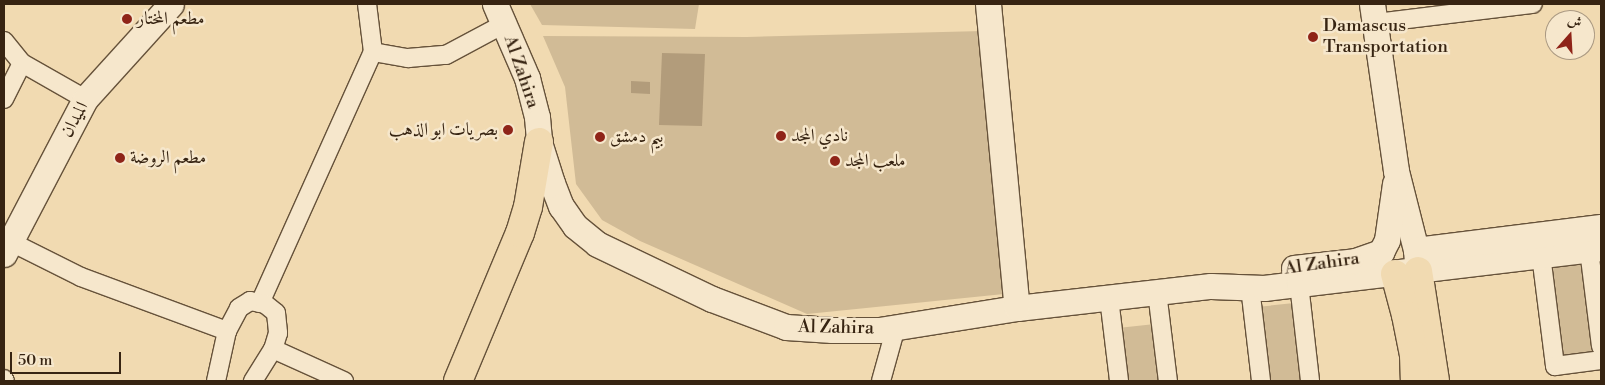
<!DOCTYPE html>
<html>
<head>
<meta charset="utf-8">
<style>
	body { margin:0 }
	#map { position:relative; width:1605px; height:385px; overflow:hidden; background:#f1dab1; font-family:"Libre Bodoni",Amiri,serif }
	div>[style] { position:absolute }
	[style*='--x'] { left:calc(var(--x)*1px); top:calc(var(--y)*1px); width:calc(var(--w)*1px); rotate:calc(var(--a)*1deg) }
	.green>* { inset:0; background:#d1bb96 }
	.water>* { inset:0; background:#b29c7b }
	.roads { filter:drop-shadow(1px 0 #66523a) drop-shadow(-1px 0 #66523a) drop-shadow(0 1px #66523a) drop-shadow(0 -1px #66523a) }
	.street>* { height:18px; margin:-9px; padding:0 9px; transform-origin:9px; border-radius:9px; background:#f6e7cc }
	.secondary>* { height:25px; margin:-12.5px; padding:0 12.5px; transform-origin:12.5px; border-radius:12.5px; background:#f6e7cc }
	.primary>* { height:28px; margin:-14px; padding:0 14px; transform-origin:14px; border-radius:14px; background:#f1dab1 }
	.dots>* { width:14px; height:14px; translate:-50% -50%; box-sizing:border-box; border:2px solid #f6e7cc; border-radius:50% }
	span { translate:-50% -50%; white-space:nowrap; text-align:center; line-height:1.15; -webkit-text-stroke:5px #f6e7cc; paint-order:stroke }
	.poi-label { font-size:18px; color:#372412 }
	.left { translate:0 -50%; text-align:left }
	.right { translate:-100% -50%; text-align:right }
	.street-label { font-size:18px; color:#372412 }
	.frame { position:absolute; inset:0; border:5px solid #372412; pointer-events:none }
	.north { position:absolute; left:1545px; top:10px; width:50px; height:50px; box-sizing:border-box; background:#f6e7cc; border:1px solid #aa9982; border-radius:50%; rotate:19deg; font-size:14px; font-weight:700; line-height:20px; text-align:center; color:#372412 }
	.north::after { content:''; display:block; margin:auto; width:18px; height:22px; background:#8f2418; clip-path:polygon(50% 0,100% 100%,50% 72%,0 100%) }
	.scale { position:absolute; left:10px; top:352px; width:111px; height:22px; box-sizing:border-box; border:2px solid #372412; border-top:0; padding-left:6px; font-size:15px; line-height:18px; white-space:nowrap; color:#372412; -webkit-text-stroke:4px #f6e7cc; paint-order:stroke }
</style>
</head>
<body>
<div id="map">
	<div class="green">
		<i style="clip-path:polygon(530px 4px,699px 4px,695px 29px,542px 25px)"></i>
		<i style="clip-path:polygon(983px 31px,1004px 294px,807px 314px,640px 241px,602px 220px,576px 184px,565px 87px,543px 36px,747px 37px)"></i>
		<i style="clip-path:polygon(1585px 264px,1596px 356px,1559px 361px,1548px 268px)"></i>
		<i style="clip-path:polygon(1294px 303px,1304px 381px,1266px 381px,1257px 307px)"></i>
		<i style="clip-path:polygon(1155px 324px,1161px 381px,1124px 381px,1118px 328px)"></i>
	</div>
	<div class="water">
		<i style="clip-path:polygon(662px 53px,705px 54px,702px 126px,659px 125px)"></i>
		<i style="clip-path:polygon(631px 81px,650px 82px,650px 94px,631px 93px)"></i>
	</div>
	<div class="roads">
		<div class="street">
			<i style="--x:1375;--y:23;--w:159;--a:-6.9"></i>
			<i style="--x:4;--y:41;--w:28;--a:51"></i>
			<i style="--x:22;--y:63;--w:73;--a:29.7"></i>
			<i style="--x:373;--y:52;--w:36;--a:10"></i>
			<i style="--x:408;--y:58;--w:38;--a:-5"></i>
			<i style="--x:446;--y:55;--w:66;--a:-28.1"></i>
			<i style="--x:4;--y:99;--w:40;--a:-63.4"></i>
			<i style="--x:9;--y:241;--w:80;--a:26.6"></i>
			<i style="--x:81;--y:277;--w:156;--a:20.3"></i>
			<i style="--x:1589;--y:250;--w:97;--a:82.9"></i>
			<i style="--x:1541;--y:255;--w:112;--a:82.8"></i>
			<i style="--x:1555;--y:366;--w:46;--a:-7.4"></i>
			<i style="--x:1299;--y:284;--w:98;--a:83.5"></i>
			<i style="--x:1250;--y:287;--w:95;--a:83.3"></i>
			<i style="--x:1157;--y:292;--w:90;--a:83"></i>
			<i style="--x:1109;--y:298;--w:84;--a:83.1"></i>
			<i style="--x:260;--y:303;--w:275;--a:-65.8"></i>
			<i style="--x:373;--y:52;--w:48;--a:-97.1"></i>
			<i style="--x:273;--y:349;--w:78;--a:24.3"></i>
			<i style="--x:4;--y:379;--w:2;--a:63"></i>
			<i style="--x:216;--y:381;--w:51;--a:-77.6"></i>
			<i style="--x:227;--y:331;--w:26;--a:-62"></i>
			<i style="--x:239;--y:308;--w:13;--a:-32"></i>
			<i style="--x:250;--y:301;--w:15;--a:11"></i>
			<i style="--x:265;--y:304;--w:14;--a:39"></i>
			<i style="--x:276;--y:313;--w:20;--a:84"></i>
			<i style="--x:278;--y:333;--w:17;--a:107"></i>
			<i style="--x:273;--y:349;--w:38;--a:122"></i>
			<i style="--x:881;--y:381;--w:56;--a:-74.5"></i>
		</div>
		<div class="secondary">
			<i style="--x:495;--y:4;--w:81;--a:66.6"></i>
			<i style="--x:527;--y:78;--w:40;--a:75.6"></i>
			<i style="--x:537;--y:117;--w:25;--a:85"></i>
			<i style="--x:539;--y:142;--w:43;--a:72.4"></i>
			<i style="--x:552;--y:183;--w:25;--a:69"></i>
			<i style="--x:561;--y:206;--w:24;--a:55"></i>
			<i style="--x:575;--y:226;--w:28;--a:39"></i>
			<i style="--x:597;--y:244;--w:127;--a:25.6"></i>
			<i style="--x:712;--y:299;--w:79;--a:20.7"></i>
			<i style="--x:786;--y:327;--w:46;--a:3.7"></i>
			<i style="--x:832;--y:330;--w:47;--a:0"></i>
			<i style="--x:879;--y:330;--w:140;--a:-9.1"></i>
			<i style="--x:1017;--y:308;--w:195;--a:-6.5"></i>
			<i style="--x:1211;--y:286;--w:53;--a:2.2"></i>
			<i style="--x:1264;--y:288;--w:35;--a:-7"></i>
			<i style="--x:1299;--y:284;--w:304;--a:-6.8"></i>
			<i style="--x:988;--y:4;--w:305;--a:84.6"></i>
			<i style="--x:1372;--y:4;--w:169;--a:81.8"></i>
			<i style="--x:1396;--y:171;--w:81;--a:75.8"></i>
			<i style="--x:1416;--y:250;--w:21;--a:85"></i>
			<i style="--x:1416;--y:250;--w:186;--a:-7.1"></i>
			<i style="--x:4;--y:254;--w:175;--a:-62.4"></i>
			<i style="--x:85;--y:99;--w:128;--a:-47.8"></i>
			<i style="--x:1294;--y:268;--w:61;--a:-6.5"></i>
			<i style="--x:1355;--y:261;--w:28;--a:-19"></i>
			<i style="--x:1381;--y:252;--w:13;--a:-63"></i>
			<i style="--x:1387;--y:240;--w:57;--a:-81.9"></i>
		</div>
		<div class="primary">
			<i style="--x:1418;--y:271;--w:111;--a:81.2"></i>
			<i style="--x:1395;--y:274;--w:42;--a:75"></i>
			<i style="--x:1406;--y:315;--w:41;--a:78.7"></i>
			<i style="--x:1414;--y:355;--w:26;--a:88"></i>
			<i style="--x:458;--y:381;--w:160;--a:-67.3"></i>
			<i style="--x:520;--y:233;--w:27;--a:-73"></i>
			<i style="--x:528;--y:207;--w:66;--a:-80.4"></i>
		</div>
	</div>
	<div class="dots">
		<i style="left:127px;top:19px;background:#8f2418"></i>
		<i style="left:1313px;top:37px;background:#8f2418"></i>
		<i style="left:508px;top:130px;background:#8f2418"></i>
		<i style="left:781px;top:136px;background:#8f2418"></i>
		<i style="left:600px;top:137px;background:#8f2418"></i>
		<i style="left:120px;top:158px;background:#8f2418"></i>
		<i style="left:835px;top:161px;background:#8f2418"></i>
	</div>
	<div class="poi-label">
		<span class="left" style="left:137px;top:19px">مطعم المختار</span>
		<span class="left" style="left:1323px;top:37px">Damascus<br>Transportation</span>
		<span class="right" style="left:498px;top:130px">بصريات ابو الذهب</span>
		<span class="left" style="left:791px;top:136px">نادي المجد</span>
		<span class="left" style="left:610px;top:137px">بيم دمشق</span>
		<span class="left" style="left:130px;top:158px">مطعم الروضة</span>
		<span class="left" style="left:845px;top:161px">ملعب المجد</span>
	</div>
	<div class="street-label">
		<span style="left:521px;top:72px;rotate:71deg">Al Zahira</span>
		<span style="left:75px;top:120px;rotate:-61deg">الميدان</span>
		<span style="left:1322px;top:264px;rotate:-8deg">Al Zahira</span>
		<span style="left:836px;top:328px;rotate:1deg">Al Zahira</span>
	</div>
	<div class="frame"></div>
	<div class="north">ش</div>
	<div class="scale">50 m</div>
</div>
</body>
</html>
